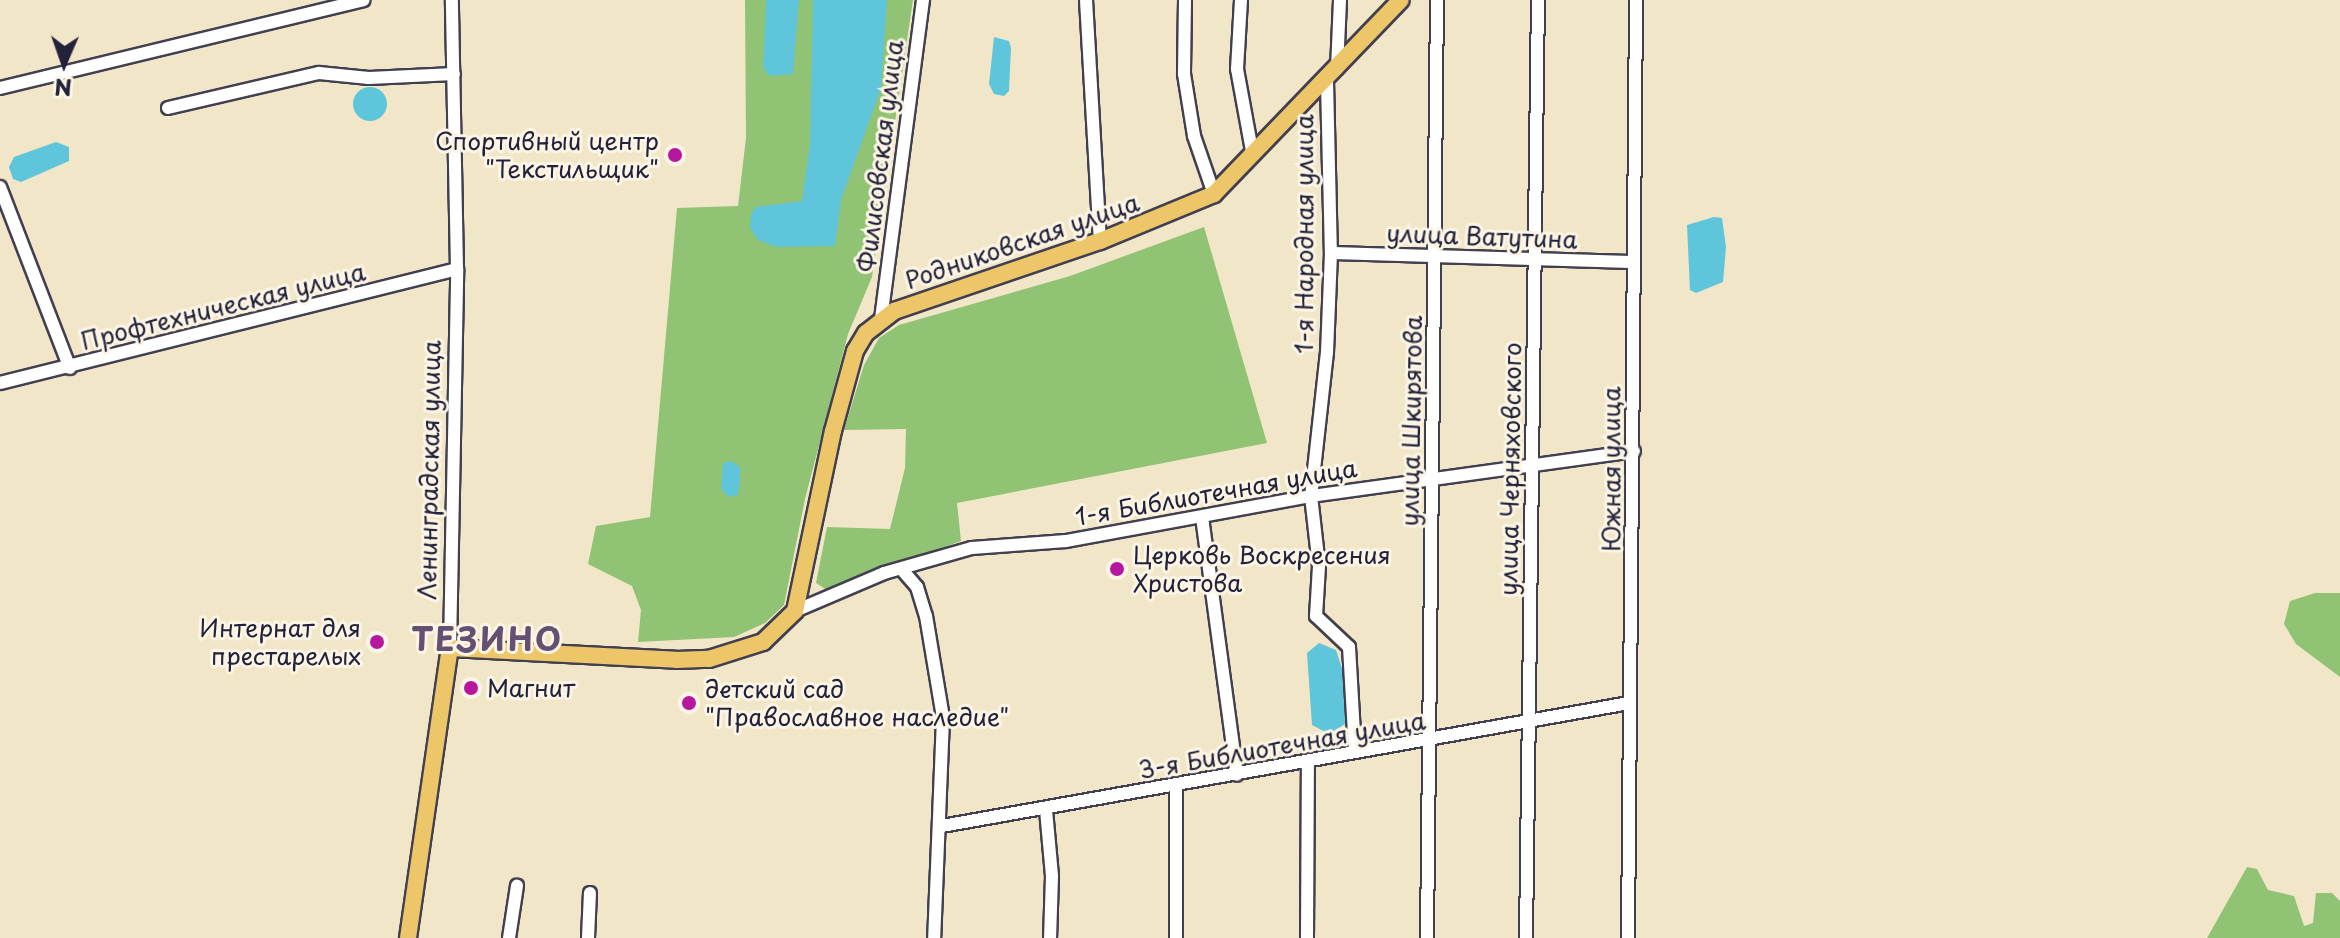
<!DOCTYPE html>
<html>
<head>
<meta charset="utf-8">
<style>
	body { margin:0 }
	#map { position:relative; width:2340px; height:938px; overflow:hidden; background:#f2e6c9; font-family:"Playpen Sans",sans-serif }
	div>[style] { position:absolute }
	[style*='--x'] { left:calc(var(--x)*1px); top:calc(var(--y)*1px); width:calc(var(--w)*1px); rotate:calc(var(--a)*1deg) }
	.green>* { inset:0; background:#90c374 }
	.water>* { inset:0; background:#5ec5db }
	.round { border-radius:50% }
	.roads { filter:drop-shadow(2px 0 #413f50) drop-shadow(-2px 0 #413f50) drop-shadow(0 2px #413f50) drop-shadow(0 -2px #413f50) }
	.minor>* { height:12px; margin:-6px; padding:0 6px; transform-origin:6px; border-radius:6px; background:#fff }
	.major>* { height:16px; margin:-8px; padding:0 8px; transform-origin:8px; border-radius:8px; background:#ecc669 }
	.dots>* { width:22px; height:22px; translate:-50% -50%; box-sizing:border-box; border:4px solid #fcf5e5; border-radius:50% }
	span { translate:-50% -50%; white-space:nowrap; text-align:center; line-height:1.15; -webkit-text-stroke:6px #fcf5e5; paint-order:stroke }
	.poi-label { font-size:24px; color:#22223b }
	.right { translate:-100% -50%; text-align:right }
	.left { translate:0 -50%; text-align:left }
	.street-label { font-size:24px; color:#22223b }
	.district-label { font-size:32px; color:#645172; font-weight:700; letter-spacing:2px }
	.north { position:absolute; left:24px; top:24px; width:80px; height:80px; -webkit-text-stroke:6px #fcf5e5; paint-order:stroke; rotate:182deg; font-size:22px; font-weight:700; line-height:32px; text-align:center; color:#22223b }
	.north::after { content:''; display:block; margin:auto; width:28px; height:36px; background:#22223b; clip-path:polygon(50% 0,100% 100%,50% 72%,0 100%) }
</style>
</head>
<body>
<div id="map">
	<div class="green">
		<i style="clip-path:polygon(745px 0,913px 0,872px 277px,848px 334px,805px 499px,784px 605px,765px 623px,734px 637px,638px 642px,641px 610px,632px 586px,588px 564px,596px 526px,650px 517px,677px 208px,738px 206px,746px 138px)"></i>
		<i style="clip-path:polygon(1204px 227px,1267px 443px,957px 503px,961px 541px,827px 590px,816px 583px,827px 527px,890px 529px,905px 468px,906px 429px,844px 430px,864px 365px,879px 338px,899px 325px,1070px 276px)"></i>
		<i style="clip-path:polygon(2315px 593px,2340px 593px,2340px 677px,2296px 644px,2284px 624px,2290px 601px)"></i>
		<i style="clip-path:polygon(2247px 867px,2257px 869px,2268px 890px,2294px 896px,2304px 926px,2313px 923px,2316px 893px,2332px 893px,2340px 901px,2340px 938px,2207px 938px)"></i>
	</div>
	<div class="water">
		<i style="clip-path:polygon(766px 0,799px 0,793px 74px,770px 76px,763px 68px)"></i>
		<i style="clip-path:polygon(813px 0,887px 0,881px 88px,841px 200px,835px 246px,777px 247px,758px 240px,750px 228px,751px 214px,756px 207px,802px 201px,810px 145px)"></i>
		<i style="clip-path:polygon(994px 37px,1009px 41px,1011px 48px,1009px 91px,1004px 96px,994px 94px,989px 84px)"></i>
		<i class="round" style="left:353px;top:87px;width:34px;height:34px"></i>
		<i style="clip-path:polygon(56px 142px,69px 147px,69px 161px,21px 182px,13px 179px,9px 167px,14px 157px)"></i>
		<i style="clip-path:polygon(1714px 217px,1722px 218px,1726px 247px,1723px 282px,1696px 293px,1690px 290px,1687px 225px)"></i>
		<i style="clip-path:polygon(731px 461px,740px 467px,740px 482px,738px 495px,729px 497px,721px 489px,723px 463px)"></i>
		<i style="clip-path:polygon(1319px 643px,1336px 650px,1345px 678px,1345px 724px,1329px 734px,1312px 725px,1307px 653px)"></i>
	</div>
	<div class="roads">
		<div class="minor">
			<i style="--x:1086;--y:0;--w:241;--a:86.7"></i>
			<i style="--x:1185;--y:0;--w:74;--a:90.8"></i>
			<i style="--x:1184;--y:74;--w:63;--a:80.8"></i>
			<i style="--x:1194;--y:136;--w:61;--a:71"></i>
			<i style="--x:1241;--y:0;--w:69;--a:93.3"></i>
			<i style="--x:1237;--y:69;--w:88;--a:79.6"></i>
			<i style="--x:1337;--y:69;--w:69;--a:-87.5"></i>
			<i style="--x:1327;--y:81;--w:172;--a:88.7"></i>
			<i style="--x:1331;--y:253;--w:99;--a:92.3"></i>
			<i style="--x:1327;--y:352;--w:145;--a:96.3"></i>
			<i style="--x:1311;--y:496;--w:70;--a:83.5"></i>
			<i style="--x:1319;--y:566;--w:50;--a:93.4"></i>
			<i style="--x:1316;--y:616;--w:45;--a:43.2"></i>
			<i style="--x:1349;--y:647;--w:105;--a:86.7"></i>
			<i style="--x:0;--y:88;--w:374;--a:-13.6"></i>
			<i style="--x:168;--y:108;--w:155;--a:-13.1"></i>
			<i style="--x:319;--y:73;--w:50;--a:5.7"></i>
			<i style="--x:369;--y:78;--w:85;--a:-2.7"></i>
			<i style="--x:0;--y:187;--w:194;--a:68.9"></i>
			<i style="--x:1331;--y:253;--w:302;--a:1.7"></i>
			<i style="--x:881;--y:319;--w:322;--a:-82.5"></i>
			<i style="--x:0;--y:383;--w:471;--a:-14"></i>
			<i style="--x:1202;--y:517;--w:260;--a:82.3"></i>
			<i style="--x:904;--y:572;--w:20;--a:49"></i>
			<i style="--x:917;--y:587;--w:30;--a:73"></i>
			<i style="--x:926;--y:616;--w:103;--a:80.5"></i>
			<i style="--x:943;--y:718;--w:220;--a:92.3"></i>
			<i style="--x:795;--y:611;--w:97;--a:-23.1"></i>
			<i style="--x:884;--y:573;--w:91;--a:-15.9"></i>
			<i style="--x:972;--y:548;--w:94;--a:-4.3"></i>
			<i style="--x:1066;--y:541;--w:249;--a:-10.4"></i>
			<i style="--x:1311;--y:496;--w:326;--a:-7.9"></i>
			<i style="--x:450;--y:648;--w:379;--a:-88.9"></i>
			<i style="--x:457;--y:269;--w:269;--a:-91.1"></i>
			<i style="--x:1176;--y:787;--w:151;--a:90"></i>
			<i style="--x:1046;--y:810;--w:66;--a:84.8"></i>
			<i style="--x:1052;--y:876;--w:62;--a:91.8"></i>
			<i style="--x:942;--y:826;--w:698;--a:-10.15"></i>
			<i style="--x:509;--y:938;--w:53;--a:-81.3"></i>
			<i style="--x:588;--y:938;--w:45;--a:-87.5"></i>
			<i style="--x:1307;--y:938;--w:176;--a:-89.7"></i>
			<i style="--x:1427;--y:938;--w:938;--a:-89.39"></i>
			<i style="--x:1526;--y:938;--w:938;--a:-89.27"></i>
			<i style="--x:1628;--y:938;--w:938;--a:-89.51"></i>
		</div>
		<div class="major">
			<i style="--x:408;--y:938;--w:293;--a:-81.8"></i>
			<i style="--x:450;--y:648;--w:226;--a:3"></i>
			<i style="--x:676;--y:660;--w:33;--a:-2"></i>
			<i style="--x:709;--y:659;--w:57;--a:-17.5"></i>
			<i style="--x:763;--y:642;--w:45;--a:-44.1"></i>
			<i style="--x:795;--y:611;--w:184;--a:-78.1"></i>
			<i style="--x:833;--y:431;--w:83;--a:-74.6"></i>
			<i style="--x:855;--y:351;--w:21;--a:-59"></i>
			<i style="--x:866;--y:333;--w:36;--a:-38"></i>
			<i style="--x:894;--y:311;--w:218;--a:-18.8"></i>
			<i style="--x:1100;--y:241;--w:123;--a:-22.4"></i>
			<i style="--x:1214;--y:194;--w:269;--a:-46.1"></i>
		</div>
	</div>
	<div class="dots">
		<i style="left:675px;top:155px;background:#b5179e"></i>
		<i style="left:1117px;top:569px;background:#b5179e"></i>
		<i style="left:377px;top:642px;background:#b5179e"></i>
		<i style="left:471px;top:688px;background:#b5179e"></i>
		<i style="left:689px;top:703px;background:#b5179e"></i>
	</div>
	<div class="poi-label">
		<span class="right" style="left:659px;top:155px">Спортивный центр<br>"Текстильщик"</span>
		<span class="left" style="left:1133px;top:569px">Церковь Воскресения<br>Христова</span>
		<span class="right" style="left:361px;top:642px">Интернат для<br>престарелых</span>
		<span class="left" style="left:487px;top:688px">Магнит</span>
		<span class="left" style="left:705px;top:703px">детский сад<br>"Православное наследие"</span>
	</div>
	<div class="street-label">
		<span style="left:880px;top:156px;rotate:-83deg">Филисовская улица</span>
		<span style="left:1304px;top:234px;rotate:-90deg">1-я Народная улица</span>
		<span style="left:1482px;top:236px;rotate:2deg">улица Ватутина</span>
		<span style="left:1022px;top:241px;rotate:-19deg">Родниковская улица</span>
		<span style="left:223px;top:306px;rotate:-14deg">Профтехническая улица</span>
		<span style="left:1411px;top:421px;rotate:-89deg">улица Шкирятова</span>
		<span style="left:1510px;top:469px;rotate:-89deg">улица Черняховского</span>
		<span style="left:1611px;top:469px;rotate:-90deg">Южная улица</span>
		<span style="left:429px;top:470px;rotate:-89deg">Ленинградская улица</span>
		<span style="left:1216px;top:492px;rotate:-10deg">1-я Библиотечная улица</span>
		<span style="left:1282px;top:745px;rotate:-10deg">3-я Библиотечная улица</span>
	</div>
	<div class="district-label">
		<span style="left:487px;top:638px">ТЕЗИНО</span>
	</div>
	<div class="north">N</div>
</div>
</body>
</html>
